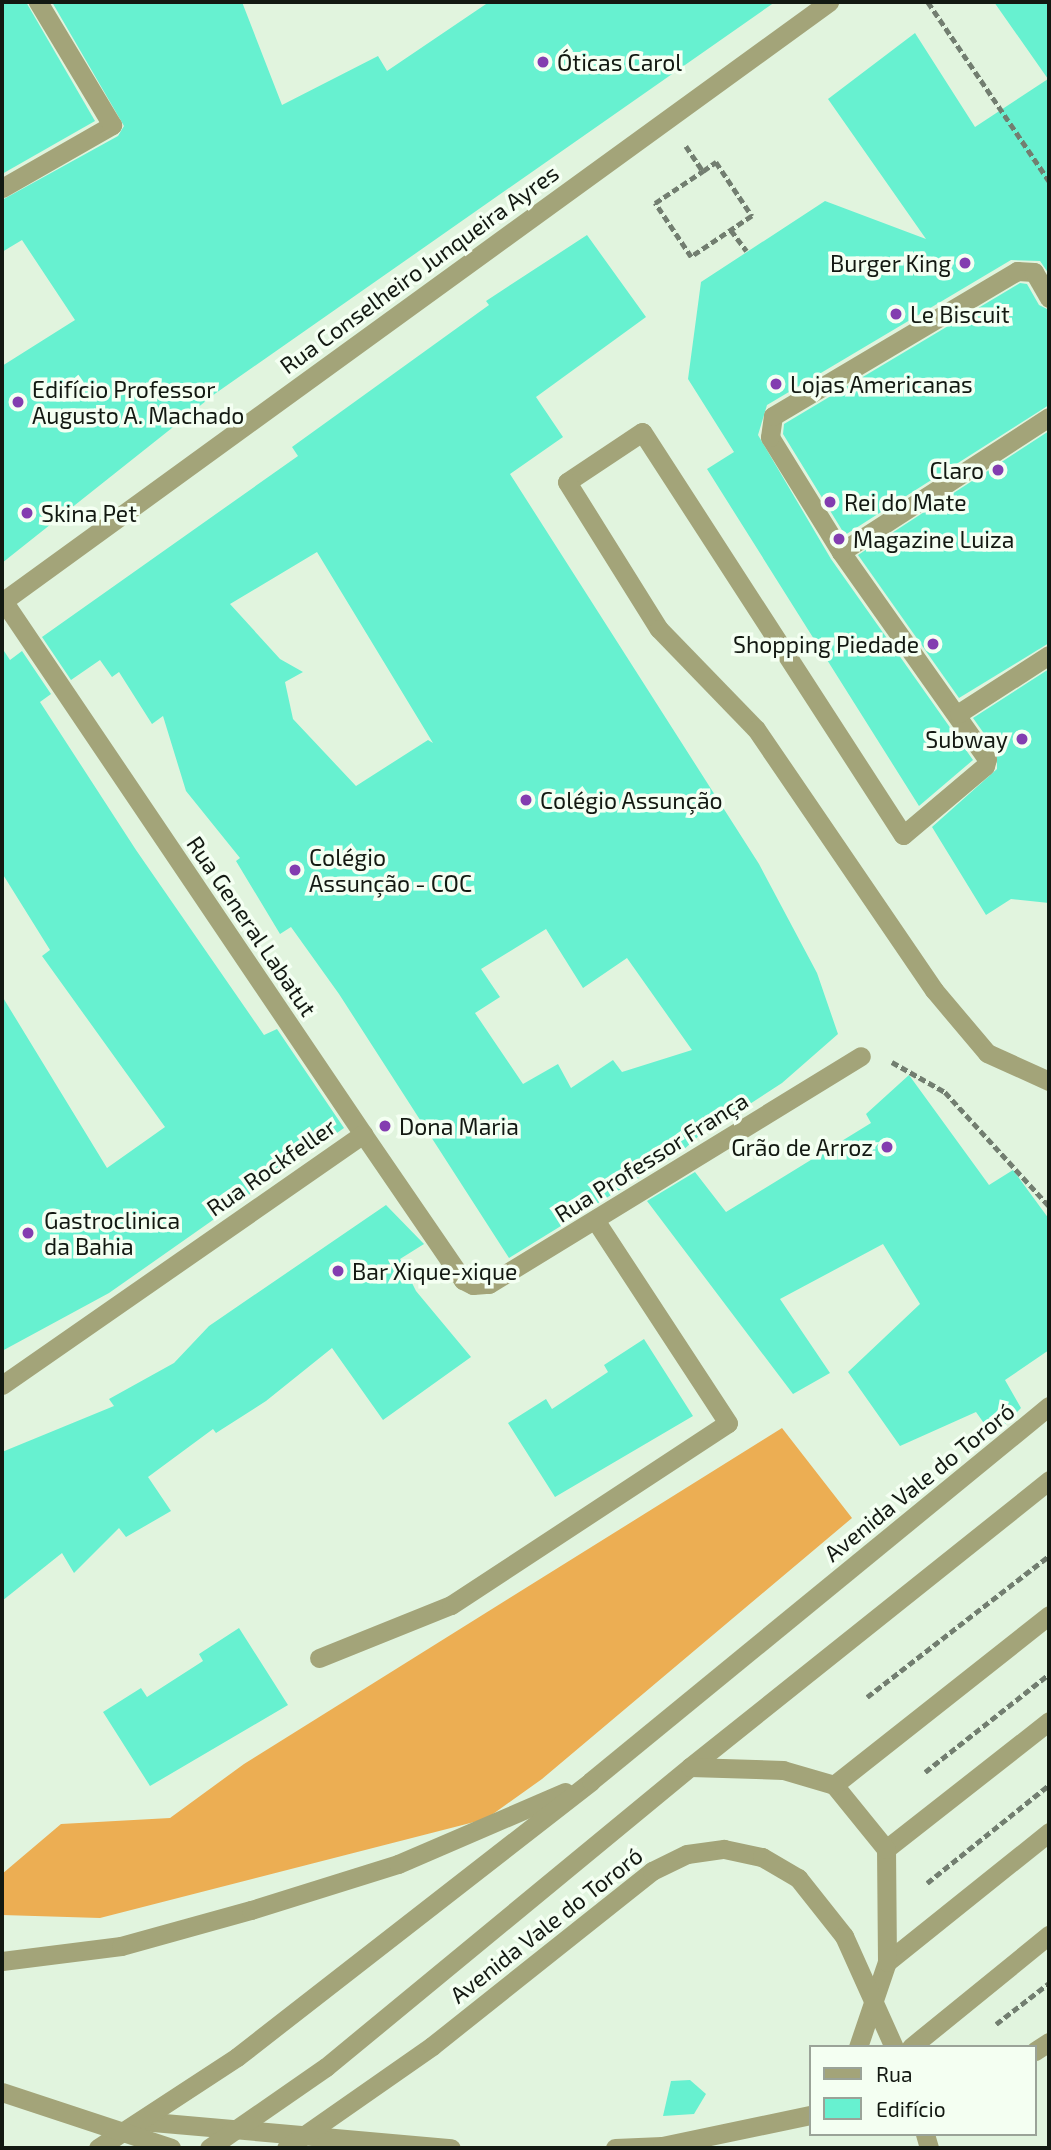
<!DOCTYPE html>
<html>
<head>
<meta charset="utf-8">
<style>
	body { margin:0 }
	#map { position:relative; width:1051px; height:2150px; overflow:hidden; background:#e1f4de; font-family:"Exo 2",sans-serif }
	div>[style] { position:absolute }
	[style*='--x'] { left:calc(var(--x)*1px); top:calc(var(--y)*1px); width:calc(var(--w)*1px); rotate:calc(var(--a)*1deg) }
	.forest>* { inset:0; background:#ecae53 }
	.building>* { inset:0; background:#67f1d0 }
	.path>* { height:4.5px; margin-top:-2.25px; transform-origin:0; background:repeating-linear-gradient(90deg,#727e70 0 7px,transparent 0 10.5px) }
	.service>* { height:19px; margin:-9.5px; padding:0 9.5px; transform-origin:9.5px; border-radius:9.5px; background:#a3a479 }
	.minor>* { height:19px; margin:-9.5px; padding:0 9.5px; transform-origin:9.5px; border-radius:9.5px; background:#a3a479 }
	.tertiary>* { height:19px; margin:-9.5px; padding:0 9.5px; transform-origin:9.5px; border-radius:9.5px; background:#a3a479 }
	.dots>* { width:19px; height:19px; translate:-50% -50%; box-sizing:border-box; border:4px solid #f4fff2; border-radius:50% }
	span { translate:-50% -50%; white-space:nowrap; text-align:center; line-height:1.15; -webkit-text-stroke:7px #f4fff2; paint-order:stroke }
	.poi-label { font-size:23px; color:#131912 }
	.left { translate:0 -50%; text-align:left }
	.right { translate:-100% -50%; text-align:right }
	.street-label { font-size:23px; color:#131912 }
	.frame { position:absolute; inset:0; border:4px solid #131912; pointer-events:none }
	.legend { position:absolute; left:809px; top:2045px; width:228px; height:91px; box-sizing:border-box; background:#f4fff2; border:2px solid #9aa398; margin:0; padding:9px 12px; list-style:none; font-size:21px; color:#131912 }
	.legend li { display:flex; align-items:center; gap:14px; height:35px }
	.legend b { width:35px; border:2px solid #9aa398 }
</style>
</head>
<body>
<div id="map">
	<div class="forest">
		<i style="clip-path:polygon(782px 1428px,852px 1518px,542px 1779px,486px 1819px,100px 1918px,2px 1915px,2px 1874px,61px 1824px,170px 1818px,244px 1764px)"></i>
	</div>
	<div class="building">
		<i style="clip-path:polygon(2px 2px,26px 2px,95px 121px,2px 174px)"></i>
		<i style="clip-path:polygon(52px 2px,242px 2px,282px 105px,378px 56px,387px 71px,489px 2px,775px 2px,216px 393px,2px 563px,2px 366px,75px 320px,22px 240px,2px 252px,2px 200px,118px 136px,124px 126px)"></i>
		<i style="clip-path:polygon(994px 2px,1049px 2px,1049px 274px,1040px 261px,1011px 260px,767px 405px,758px 435px,831px 559px,973px 760px,919px 806px,707px 469px,734px 452px,688px 379px,701px 282px,825px 201px,926px 239px,828px 99px,915px 33px,975px 127px,1048px 79px)"></i>
		<i style="clip-path:polygon(evenodd,587px 235px,646px 317px,536px 397px,563px 437px,510px 474px,759px 864px,817px 973px,838px 1034px,782px 1083px,736px 1113px,732px 1106px,681px 1152px,509px 1258px,339px 994px,291px 927px,280px 934px,236px 861px,240px 858px,186px 791px,163px 716px,152px 724px,119px 672px,112px 677px,100px 660px,71px 680px,42px 637px,298px 456px,292px 447px,489px 305px,486px 301px,587px 235px,317px 552px,433px 743px,428px 740px,356px 786px,293px 719px,285px 682px,303px 672px,280px 659px,230px 604px,317px 552px,587px 235px,546px 929px,583px 988px,627px 958px,692px 1050px,622px 1072px,613px 1060px,571px 1088px,558px 1064px,523px 1084px,475px 1013px,500px 997px,481px 969px,546px 929px)"></i>
		<i style="clip-path:polygon(1020px 283px,1027px 284px,1039px 305px,1049px 310px,1049px 405px,845px 535px,783px 434px,784px 424px)"></i>
		<i style="clip-path:polygon(1049px 431px,1049px 643px,959px 698px,858px 555px)"></i>
		<i style="clip-path:polygon(2px 648px,10px 660px,22px 651px,51px 694px,40px 702px,136px 850px,264px 1035px,277px 1029px,344px 1128px,109px 1293px,2px 1351px,2px 996px,107px 1168px,165px 1127px,42px 956px,50px 950px,2px 873px)"></i>
		<i style="clip-path:polygon(1049px 669px,1049px 903px,1011px 899px,986px 915px,932px 827px,997px 769px,997px 752px,973px 718px)"></i>
		<i style="clip-path:polygon(909px 1075px,989px 1185px,1013px 1170px,1049px 1219px,1049px 1350px,1005px 1380px,1021px 1408px,993px 1436px,976px 1412px,900px 1446px,848px 1372px,920px 1304px,883px 1244px,780px 1299px,830px 1373px,793px 1394px,647px 1201px,695px 1172px,726px 1212px,871px 1123px,866px 1114px)"></i>
		<i style="clip-path:polygon(386px 1205px,424px 1244px,400px 1259px,416px 1291px,471px 1357px,383px 1420px,332px 1348px,266px 1401px,216px 1433px,213px 1429px,148px 1477px,171px 1511px,126px 1537px,119px 1528px,74px 1573px,62px 1553px,2px 1601px,2px 1452px,114px 1406px,109px 1399px,174px 1363px,209px 1326px)"></i>
		<i style="clip-path:polygon(644px 1339px,693px 1416px,555px 1497px,508px 1423px,546px 1399px,552px 1409px,608px 1372px,604px 1365px)"></i>
		<i style="clip-path:polygon(239px 1628px,288px 1705px,150px 1786px,103px 1712px,141px 1688px,147px 1697px,203px 1661px,199px 1654px)"></i>
		<i style="clip-path:polygon(690px 2080px,706px 2094px,694px 2114px,663px 2116px,671px 2081px)"></i>
	</div>
	<div class="path">
		<i style="--x:928;--y:2;--w:216;--a:55.9"></i>
		<i style="--x:686;--y:146;--w:30;--a:56"></i>
		<i style="--x:703;--y:171;--w:16;--a:-35"></i>
		<i style="--x:716;--y:162;--w:65;--a:56.3"></i>
		<i style="--x:752;--y:216;--w:73;--a:146.1"></i>
		<i style="--x:691;--y:257;--w:65;--a:-123.7"></i>
		<i style="--x:655;--y:203;--w:58;--a:-33.7"></i>
		<i style="--x:731;--y:230;--w:26;--a:53"></i>
		<i style="--x:892;--y:1062;--w:61;--a:29.5"></i>
		<i style="--x:945;--y:1092;--w:154;--a:47.6"></i>
		<i style="--x:867;--y:1697;--w:230;--a:-37.8"></i>
		<i style="--x:925;--y:1772;--w:158;--a:-38.3"></i>
		<i style="--x:927;--y:1883;--w:156;--a:-38.8"></i>
		<i style="--x:996;--y:2024;--w:67;--a:-37.7"></i>
	</div>
	<div class="service">
		<i style="--x:1049;--y:417;--w:248;--a:147"></i>
		<i style="--x:841;--y:552;--w:253;--a:54.8"></i>
		<i style="--x:987;--y:759;--w:7;--a:106"></i>
		<i style="--x:985;--y:766;--w:107;--a:139.9"></i>
		<i style="--x:903;--y:835;--w:480;--a:-122.9"></i>
		<i style="--x:642;--y:432;--w:90;--a:146.3"></i>
		<i style="--x:567;--y:482;--w:173;--a:58"></i>
		<i style="--x:659;--y:629;--w:139;--a:45.9"></i>
		<i style="--x:756;--y:729;--w:316;--a:55.7"></i>
		<i style="--x:934;--y:990;--w:82;--a:49.9"></i>
		<i style="--x:987;--y:1053;--w:68;--a:24.3"></i>
		<i style="--x:841;--y:552;--w:135;--a:-121.7"></i>
		<i style="--x:770;--y:437;--w:21;--a:-82"></i>
		<i style="--x:773;--y:416;--w:284;--a:-30.7"></i>
		<i style="--x:1017;--y:271;--w:17;--a:3"></i>
		<i style="--x:1034;--y:272;--w:30;--a:60"></i>
		<i style="--x:959;--y:713;--w:107;--a:-32.8"></i>
		<i style="--x:319;--y:1658;--w:142;--a:-21.9"></i>
		<i style="--x:451;--y:1605;--w:331;--a:-33.3"></i>
		<i style="--x:728;--y:1423;--w:241;--a:-123.2"></i>
		<i style="--x:690;--y:1767;--w:460;--a:-38.6"></i>
		<i style="--x:886;--y:1849;--w:207;--a:-38.1"></i>
		<i style="--x:2;--y:1961;--w:120;--a:-7.2"></i>
		<i style="--x:121;--y:1946;--w:135;--a:-15.5"></i>
		<i style="--x:251;--y:1910;--w:154;--a:-17.4"></i>
		<i style="--x:398;--y:1864;--w:182;--a:-23.3"></i>
		<i style="--x:887;--y:1962;--w:208;--a:-38.7"></i>
		<i style="--x:858;--y:2047;--w:90;--a:-71.2"></i>
		<i style="--x:887;--y:1962;--w:113;--a:-90.5"></i>
		<i style="--x:886;--y:1849;--w:82;--a:-129.1"></i>
		<i style="--x:834;--y:1785;--w:274;--a:-38.3"></i>
		<i style="--x:911;--y:2047;--w:178;--a:-39.1"></i>
		<i style="--x:1035;--y:2051;--w:17;--a:-33"></i>
		<i style="--x:141;--y:2121;--w:311;--a:5"></i>
		<i style="--x:98;--y:2148;--w:166;--a:-33.2"></i>
		<i style="--x:237;--y:2057;--w:449;--a:-37.9"></i>
		<i style="--x:591;--y:1781;--w:592;--a:-39.31"></i>
		<i style="--x:209;--y:2148;--w:142;--a:-34.7"></i>
		<i style="--x:326;--y:2067;--w:472;--a:-39.5"></i>
		<i style="--x:690;--y:1767;--w:93;--a:1.8"></i>
		<i style="--x:783;--y:1770;--w:53;--a:16.4"></i>
		<i style="--x:615;--y:2148;--w:47;--a:-2.4"></i>
		<i style="--x:662;--y:2146;--w:152;--a:-11.8"></i>
	</div>
	<div class="minor">
		<i style="--x:2;--y:188;--w:127;--a:-29.8"></i>
		<i style="--x:112;--y:125;--w:144;--a:-121"></i>
		<i style="--x:2;--y:599;--w:645;--a:55.99"></i>
		<i style="--x:363;--y:1134;--w:177;--a:55.6"></i>
		<i style="--x:463;--y:1280;--w:11;--a:27"></i>
		<i style="--x:473;--y:1285;--w:16;--a:-4"></i>
		<i style="--x:489;--y:1284;--w:436;--a:-31.5"></i>
		<i style="--x:2;--y:602;--w:1022;--a:-35.96"></i>
		<i style="--x:2;--y:1385;--w:440;--a:-34.8"></i>
	</div>
	<div class="tertiary">
		<i style="--x:2;--y:2092;--w:178;--a:18.3"></i>
		<i style="--x:925;--y:2134;--w:15;--a:74"></i>
		<i style="--x:286;--y:2148;--w:178;--a:-34.9"></i>
		<i style="--x:432;--y:2046;--w:281;--a:-38.5"></i>
		<i style="--x:652;--y:1871;--w:39;--a:-26"></i>
		<i style="--x:687;--y:1854;--w:37;--a:-8"></i>
		<i style="--x:724;--y:1849;--w:39;--a:12"></i>
		<i style="--x:762;--y:1857;--w:42;--a:30.3"></i>
		<i style="--x:798;--y:1878;--w:74;--a:51.6"></i>
		<i style="--x:844;--y:1936;--w:122;--a:65.8"></i>
	</div>
	<div class="dots">
		<i style="left:543px;top:62px;background:#833db0"></i>
		<i style="left:965px;top:263px;background:#833db0"></i>
		<i style="left:896px;top:314px;background:#833db0"></i>
		<i style="left:776px;top:384px;background:#833db0"></i>
		<i style="left:18px;top:402px;background:#833db0"></i>
		<i style="left:998px;top:470px;background:#833db0"></i>
		<i style="left:830px;top:502px;background:#833db0"></i>
		<i style="left:27px;top:513px;background:#833db0"></i>
		<i style="left:839px;top:539px;background:#833db0"></i>
		<i style="left:933px;top:644px;background:#833db0"></i>
		<i style="left:1022px;top:739px;background:#833db0"></i>
		<i style="left:526px;top:800px;background:#833db0"></i>
		<i style="left:295px;top:870px;background:#833db0"></i>
		<i style="left:385px;top:1126px;background:#833db0"></i>
		<i style="left:887px;top:1147px;background:#833db0"></i>
		<i style="left:28px;top:1233px;background:#833db0"></i>
		<i style="left:338px;top:1271px;background:#833db0"></i>
	</div>
	<div class="poi-label">
		<span class="left" style="left:557px;top:62px">Óticas Carol</span>
		<span class="right" style="left:951px;top:263px">Burger King</span>
		<span class="left" style="left:910px;top:314px">Le Biscuit</span>
		<span class="left" style="left:790px;top:384px">Lojas Americanas</span>
		<span class="left" style="left:32px;top:402px">Edifício Professor<br>Augusto A. Machado</span>
		<span class="right" style="left:984px;top:470px">Claro</span>
		<span class="left" style="left:844px;top:502px">Rei do Mate</span>
		<span class="left" style="left:41px;top:513px">Skina Pet</span>
		<span class="left" style="left:853px;top:539px">Magazine Luiza</span>
		<span class="right" style="left:919px;top:644px">Shopping Piedade</span>
		<span class="right" style="left:1008px;top:739px">Subway</span>
		<span class="left" style="left:540px;top:800px">Colégio Assunção</span>
		<span class="left" style="left:309px;top:870px">Colégio<br>Assunção - COC</span>
		<span class="left" style="left:399px;top:1126px">Dona Maria</span>
		<span class="right" style="left:873px;top:1147px">Grão de Arroz</span>
		<span class="left" style="left:44px;top:1233px">Gastroclinica<br>da Bahia</span>
		<span class="left" style="left:352px;top:1271px">Bar Xique-xique</span>
	</div>
	<div class="street-label">
		<span style="left:419px;top:269px;rotate:-36deg">Rua Conselheiro Junqueira Ayres</span>
		<span style="left:252px;top:926px;rotate:56deg">Rua General Labatut</span>
		<span style="left:651px;top:1157px;rotate:-32deg">Rua Professor França</span>
		<span style="left:271px;top:1167px;rotate:-35deg">Rua Rockfeller</span>
		<span style="left:919px;top:1482px;rotate:-39deg">Avenida Vale do Tororó</span>
		<span style="left:546px;top:1925px;rotate:-38deg">Avenida Vale do Tororó</span>
	</div>
	<div class="frame"></div>
	<ul class="legend">
	<li><b style="height:9px;background:#a3a479"></b>Rua</li>
	<li><b style="height:19px;background:#67f1d0"></b>Edifício</li>
	</ul>
</div>
</body>
</html>
